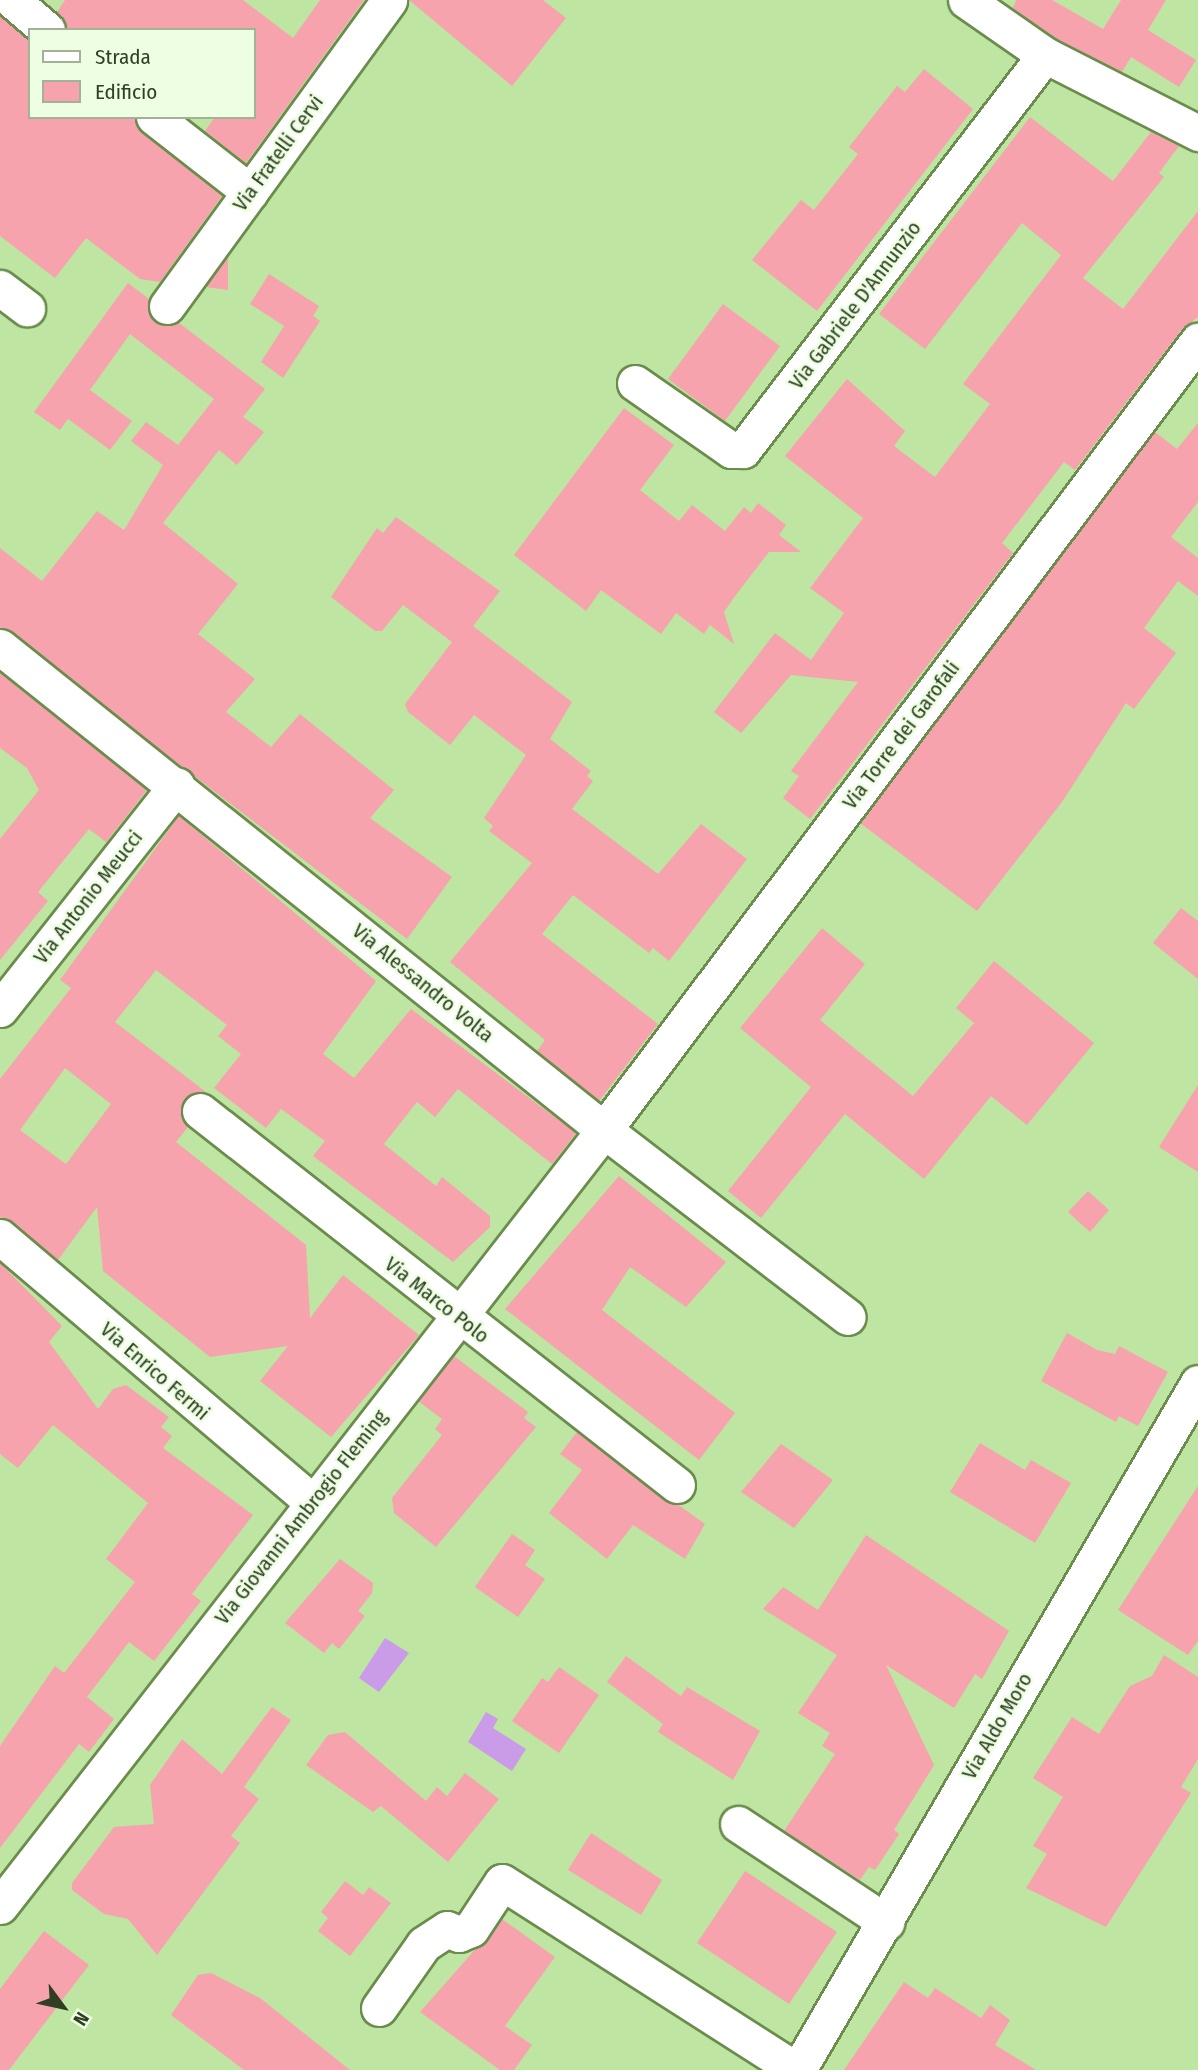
<!DOCTYPE html>
<html>
<head>
<meta charset="utf-8">
<style>
	body { margin:0 }
	#map { position:relative; width:1198px; height:2070px; overflow:hidden; background:#bee5a1; font-family:"Fira Sans Condensed",sans-serif }
	div>[style] { position:absolute }
	[style*='--x'] { left:calc(var(--x)*1px); top:calc(var(--y)*1px); width:calc(var(--w)*1px); rotate:calc(var(--a)*1deg) }
	.water>* { inset:0; background:#ca9be8 }
	.building>* { inset:0; background:#f6a3ad }
	.roads { filter:drop-shadow(2px 0 #6a8c4c) drop-shadow(-2px 0 #6a8c4c) drop-shadow(0 2px #6a8c4c) drop-shadow(0 -2px #6a8c4c) }
	.street>* { height:35px; margin:-17.5px; padding:0 17.5px; transform-origin:17.5px; border-radius:17.5px; background:#fff }
	span { translate:-50% -50%; white-space:nowrap; text-align:center; line-height:1.15; -webkit-text-stroke:5px #eefee2; paint-order:stroke }
	.street-label { font-size:21px; color:#2f3f23 }
	.legend { position:absolute; left:28px; top:28px; width:228px; height:91px; box-sizing:border-box; background:#eefee2; border:2px solid #a2b296; margin:0; padding:9px 12px; list-style:none; font-size:21px; color:#2f3f23 }
	.legend li { display:flex; align-items:center; gap:14px; height:35px }
	.legend b { width:35px; border:2px solid #a2b296 }
	.north { position:absolute; left:28px; top:1972px; width:70px; height:70px; -webkit-text-stroke:5px #eefee2; paint-order:stroke; rotate:123deg; font-size:19px; font-weight:700; line-height:28px; text-align:center; color:#2f3f23 }
	.north::after { content:''; display:block; margin:auto; width:24px; height:32px; background:#2f3f23; clip-path:polygon(50% 0,100% 100%,50% 72%,0 100%) }
</style>
</head>
<body>
<div id="map">
	<div class="water">
		<i style="clip-path:polygon(385px 1638px,409px 1653px,379px 1692px,359px 1678px)"></i>
		<i style="clip-path:polygon(486px 1712px,498px 1719px,493px 1728px,526px 1749px,512px 1771px,468px 1742px)"></i>
	</div>
	<div class="building">
		<i style="clip-path:polygon(65px 0,243px 0,293px 38px,320px 0,364px 0,246px 163px,205px 131px,215px 117px,254px 117px,254px 30px,67px 30px,57px 12px)"></i>
		<i style="clip-path:polygon(409px 0,543px 0,566px 18px,512px 86px)"></i>
		<i style="clip-path:polygon(1016px 0,1052px 0,1103px 29px,1121px 0,1166px 0,1148px 30px,1196px 60px,1179px 87px,1131px 57px,1122px 72px,1055px 38px,1013px 8px)"></i>
		<i style="clip-path:polygon(0 16px,30px 42px,30px 117px,134px 117px,142px 133px,222px 196px,160px 282px,140px 279px,86px 238px,55px 278px,0 236px)"></i>
		<i style="clip-path:polygon(924px 69px,973px 109px,817px 311px,752px 260px,801px 200px,814px 210px,858px 154px,849px 147px,897px 86px,905px 92px)"></i>
		<i style="clip-path:polygon(1030px 117px,1113px 181px,1151px 132px,1179px 146px,1159px 173px,1164px 177px,1083px 278px,1123px 309px,1198px 211px,1198px 317px,1182px 329px,1075px 470px,1064px 462px,1002px 543px,1013px 553px,810px 819px,783px 798px,799px 776px,791px 771px,858px 682px,791px 675px,741px 733px,714px 712px,775px 633px,811px 660px,844px 613px,810px 588px,863px 518px,785px 456px,847px 379px,905px 431px,894px 446px,935px 477px,990px 404px,963px 384px,1061px 255px,1022px 223px,925px 349px,879px 314px)"></i>
		<i style="clip-path:polygon(228px 256px,228px 290px,206px 287px)"></i>
		<i style="clip-path:polygon(269px 274px,319px 306px,313px 316px,320px 321px,283px 378px,261px 362px,284px 326px,250px 304px)"></i>
		<i style="clip-path:polygon(128px 283px,149px 299px,155px 322px,178px 322px,265px 389px,243px 417px,264px 432px,237px 465px,219px 450px,163px 523px,238px 584px,198px 634px,255px 679px,226px 712px,271px 747px,300px 714px,394px 790px,370px 818px,452px 877px,407px 939px,0 627px,0 548px,42px 581px,97px 511px,124px 530px,163px 465px,131px 441px,146px 422px,178px 445px,214px 399px,130px 334px,90px 390px,132px 421px,110px 450px,68px 419px,60px 430px,34px 412px)"></i>
		<i style="clip-path:polygon(723px 304px,780px 346px,725px 421px,668px 379px)"></i>
		<i style="clip-path:polygon(624px 408px,674px 445px,640px 490px,679px 521px,692px 505px,725px 531px,744px 507px,751px 513px,758px 503px,786px 525px,779px 535px,801px 552px,769px 552px,735px 596px,724px 612px,734px 644px,710px 625px,704px 634px,676px 613px,661px 634px,601px 590px,586px 611px,514px 555px)"></i>
		<i style="clip-path:polygon(1198px 423px,1198px 502px,1171px 537px,1198px 558px,1198px 596px,1178px 581px,1144px 628px,1176px 653px,1134px 709px,1126px 703px,1062px 802px,977px 911px,860px 823px,1155px 432px,1177px 449px)"></i>
		<i style="clip-path:polygon(396px 517px,500px 591px,473px 626px,572px 702px,550px 739px,591px 771px,587px 776px,593px 781px,572px 809px,658px 874px,701px 824px,747px 859px,669px 961px,653px 948px,649px 953px,573px 895px,542px 934px,658px 1024px,599px 1101px,537px 1051px,545px 1040px,450px 962px,532px 863px,489px 831px,493px 826px,484px 818px,526px 755px,474px 715px,450px 745px,408px 712px,405px 704px,452px 642px,403px 605px,382px 631px,375px 631px,331px 597px,377px 528px,383px 533px)"></i>
		<i style="clip-path:polygon(0 673px,147px 790px,106px 842px,89px 829px,38px 892px,48px 901px,0 960px,0 839px,39px 790px,27px 768px,0 748px)"></i>
		<i style="clip-path:polygon(evenodd,179px 816px,376px 981px,323px 1054px,354px 1078px,411px 1009px,576px 1133px,552px 1164px,458px 1089px,435px 1117px,417px 1102px,384px 1144px,436px 1186px,442px 1177px,490px 1216px,490px 1227px,453px 1262px,313px 1156px,325px 1141px,281px 1109px,266px 1128px,214px 1088px,241px 1054px,218px 1036px,227px 1025px,156px 970px,115px 1022px,206px 1092px,184px 1099px,181px 1118px,188px 1127px,176px 1142px,306px 1245px,310px 1318px,343px 1275px,419px 1335px,331px 1437px,260px 1381px,288px 1346px,210px 1357px,103px 1271px,97px 1207px,58px 1260px,0 1217px,0 1079px,71px 988px,60px 980px,179px 816px,65px 1068px,111px 1104px,66px 1164px,20px 1130px,65px 1068px)"></i>
		<i style="clip-path:polygon(1181px 908px,1198px 921px,1198px 979px,1153px 943px)"></i>
		<i style="clip-path:polygon(822px 928px,865px 964px,820px 1020px,913px 1096px,974px 1023px,956px 1008px,994px 961px,1094px 1043px,1027px 1125px,991px 1096px,924px 1179px,845px 1114px,761px 1218px,728px 1191px,811px 1087px,740px 1028px)"></i>
		<i style="clip-path:polygon(1198px 1085px,1198px 1172px,1159px 1147px)"></i>
		<i style="clip-path:polygon(619px 1176px,726px 1262px,686px 1307px,630px 1267px,602px 1310px,735px 1413px,699px 1460px,505px 1309px)"></i>
		<i style="clip-path:polygon(1088px 1191px,1109px 1210px,1090px 1232px,1068px 1212px)"></i>
		<i style="clip-path:polygon(0 1263px,62px 1326px,49px 1342px,98px 1409px,113px 1389px,126px 1385px,169px 1417px,161px 1427px,172px 1436px,163px 1448px,253px 1515px,192px 1594px,201px 1601px,154px 1661px,129px 1642px,87px 1697px,114px 1719px,89px 1752px,79px 1744px,0 1848px,0 1746px,55px 1666px,64px 1673px,135px 1582px,106px 1559px,148px 1503px,53px 1425px,18px 1468px,0 1454px)"></i>
		<i style="clip-path:polygon(1067px 1333px,1097px 1350px,1115px 1354px,1119px 1346px,1168px 1372px,1138px 1426px,1119px 1416px,1116px 1422px,1041px 1381px)"></i>
		<i style="clip-path:polygon(454px 1356px,528px 1412px,524px 1418px,536px 1427px,436px 1547px,394px 1513px,392px 1498px,442px 1435px,435px 1429px,442px 1419px,418px 1401px)"></i>
		<i style="clip-path:polygon(577px 1432px,705px 1524px,685px 1559px,633px 1525px,607px 1559px,549px 1513px,582px 1470px,560px 1454px)"></i>
		<i style="clip-path:polygon(980px 1443px,1025px 1470px,1031px 1460px,1071px 1483px,1035px 1543px,950px 1492px)"></i>
		<i style="clip-path:polygon(781px 1444px,833px 1480px,794px 1528px,741px 1492px)"></i>
		<i style="clip-path:polygon(1198px 1486px,1198px 1641px,1188px 1655px,1118px 1610px)"></i>
		<i style="clip-path:polygon(512px 1534px,535px 1550px,525px 1565px,545px 1579px,518px 1617px,475px 1587px)"></i>
		<i style="clip-path:polygon(866px 1535px,1009px 1631px,982px 1679px,975px 1674px,954px 1708px,886px 1665px,934px 1765px,894px 1830px,899px 1834px,875px 1870px,869px 1867px,860px 1880px,784px 1831px,835px 1754px,822px 1746px,830px 1733px,798px 1713px,837px 1655px,763px 1609px,783px 1587px,818px 1610px)"></i>
		<i style="clip-path:polygon(340px 1559px,373px 1583px,372px 1593px,358px 1611px,365px 1616px,339px 1649px,332px 1643px,324px 1653px,285px 1623px)"></i>
		<i style="clip-path:polygon(1164px 1655px,1198px 1677px,1198px 1759px,1181px 1787px,1191px 1793px,1106px 1927px,1026px 1888px,1047px 1854px,1033px 1846px,1063px 1797px,1033px 1778px,1072px 1717px,1099px 1734px,1130px 1686px,1152px 1676px)"></i>
		<i style="clip-path:polygon(626px 1656px,681px 1696px,687px 1687px,760px 1731px,733px 1780px,658px 1732px,663px 1724px,607px 1682px)"></i>
		<i style="clip-path:polygon(559px 1667px,599px 1695px,559px 1753px,512px 1721px,542px 1678px,548px 1682px)"></i>
		<i style="clip-path:polygon(272px 1707px,291px 1720px,244px 1787px,259px 1799px,231px 1836px,240px 1843px,157px 1955px,128px 1919px,104px 1914px,72px 1890px,72px 1883px,114px 1827px,154px 1824px,150px 1785px,182px 1739px,222px 1774px)"></i>
		<i style="clip-path:polygon(345px 1732px,426px 1801px,437px 1787px,447px 1796px,465px 1773px,499px 1799px,448px 1862px,381px 1806px,373px 1812px,306px 1765px,328px 1735px)"></i>
		<i style="clip-path:polygon(591px 1833px,662px 1880px,641px 1915px,568px 1870px)"></i>
		<i style="clip-path:polygon(745px 1871px,837px 1932px,789px 2004px,697px 1943px)"></i>
		<i style="clip-path:polygon(345px 1881px,363px 1895px,369px 1887px,391px 1903px,350px 1956px,318px 1931px,328px 1918px,321px 1912px)"></i>
		<i style="clip-path:polygon(502px 1919px,555px 1957px,505px 2026px,532px 2045px,514px 2070px,500px 2070px,420px 2012px)"></i>
		<i style="clip-path:polygon(44px 1931px,89px 1965px,9px 2070px,0 2070px,0 1989px)"></i>
		<i style="clip-path:polygon(211px 1973px,260px 1998px,350px 2070px,244px 2070px,171px 2015px,198px 1975px)"></i>
		<i style="clip-path:polygon(904px 1982px,928px 1998px,935px 1988px,981px 2018px,990px 2005px,1010px 2020px,995px 2045px,1036px 2070px,844px 2070px)"></i>
	</div>
	<div class="roads">
		<div class="street">
			<i style="--x:12;--y:0;--w:46;--a:40.6"></i>
			<i style="--x:966;--y:0;--w:96;--a:34.8"></i>
			<i style="--x:1045;--y:55;--w:172;--a:27"></i>
			<i style="--x:154;--y:117;--w:122;--a:38"></i>
			<i style="--x:0;--y:288;--w:34;--a:37"></i>
			<i style="--x:167;--y:306;--w:378;--a:-54"></i>
			<i style="--x:635;--y:383;--w:117;--a:34.9"></i>
			<i style="--x:731;--y:450;--w:12;--a:0"></i>
			<i style="--x:743;--y:450;--w:497;--a:-52.6"></i>
			<i style="--x:0;--y:647;--w:773;--a:38.65"></i>
			<i style="--x:604;--y:1130;--w:307;--a:37.5"></i>
			<i style="--x:0;--y:1009;--w:285;--a:-51.7"></i>
			<i style="--x:200;--y:1111;--w:606;--a:38.1"></i>
			<i style="--x:0;--y:1237;--w:409;--a:40.3"></i>
			<i style="--x:738;--y:1824;--w:178;--a:33.5"></i>
			<i style="--x:0;--y:1906;--w:983;--a:-52.1"></i>
			<i style="--x:604;--y:1130;--w:988;--a:-53.03"></i>
			<i style="--x:379;--y:2008;--w:78;--a:-54.9"></i>
			<i style="--x:424;--y:1944;--w:27;--a:-33"></i>
			<i style="--x:447;--y:1929;--w:13;--a:23"></i>
			<i style="--x:459;--y:1934;--w:13;--a:-23"></i>
			<i style="--x:471;--y:1929;--w:56;--a:-56.6"></i>
			<i style="--x:502;--y:1882;--w:349;--a:32.6"></i>
			<i style="--x:798;--y:2070;--w:795;--a:-59.79"></i>
		</div>
	</div>
	<div class="street-label">
		<span style="left:278px;top:153px;rotate:-54deg">Via Fratelli Cervi</span>
		<span style="left:855px;top:305px;rotate:-53deg">Via Gabriele D'Annunzio</span>
		<span style="left:901px;top:735px;rotate:-53deg">Via Torre dei Garofali</span>
		<span style="left:88px;top:897px;rotate:-52deg">Via Antonio Meucci</span>
		<span style="left:423px;top:983px;rotate:39deg">Via Alessandro Volta</span>
		<span style="left:437px;top:1300px;rotate:38deg">Via Marco Polo</span>
		<span style="left:155px;top:1371px;rotate:41deg">Via Enrico Fermi</span>
		<span style="left:301px;top:1517px;rotate:-52deg">Via Giovanni Ambrogio Fleming</span>
		<span style="left:997px;top:1726px;rotate:-60deg">Via Aldo Moro</span>
	</div>
	<ul class="legend">
	<li><b style="height:9px;background:#fff"></b>Strada</li>
	<li><b style="height:19px;background:#f6a3ad"></b>Edificio</li>
	</ul>
	<div class="north">N</div>
</div>
</body>
</html>
